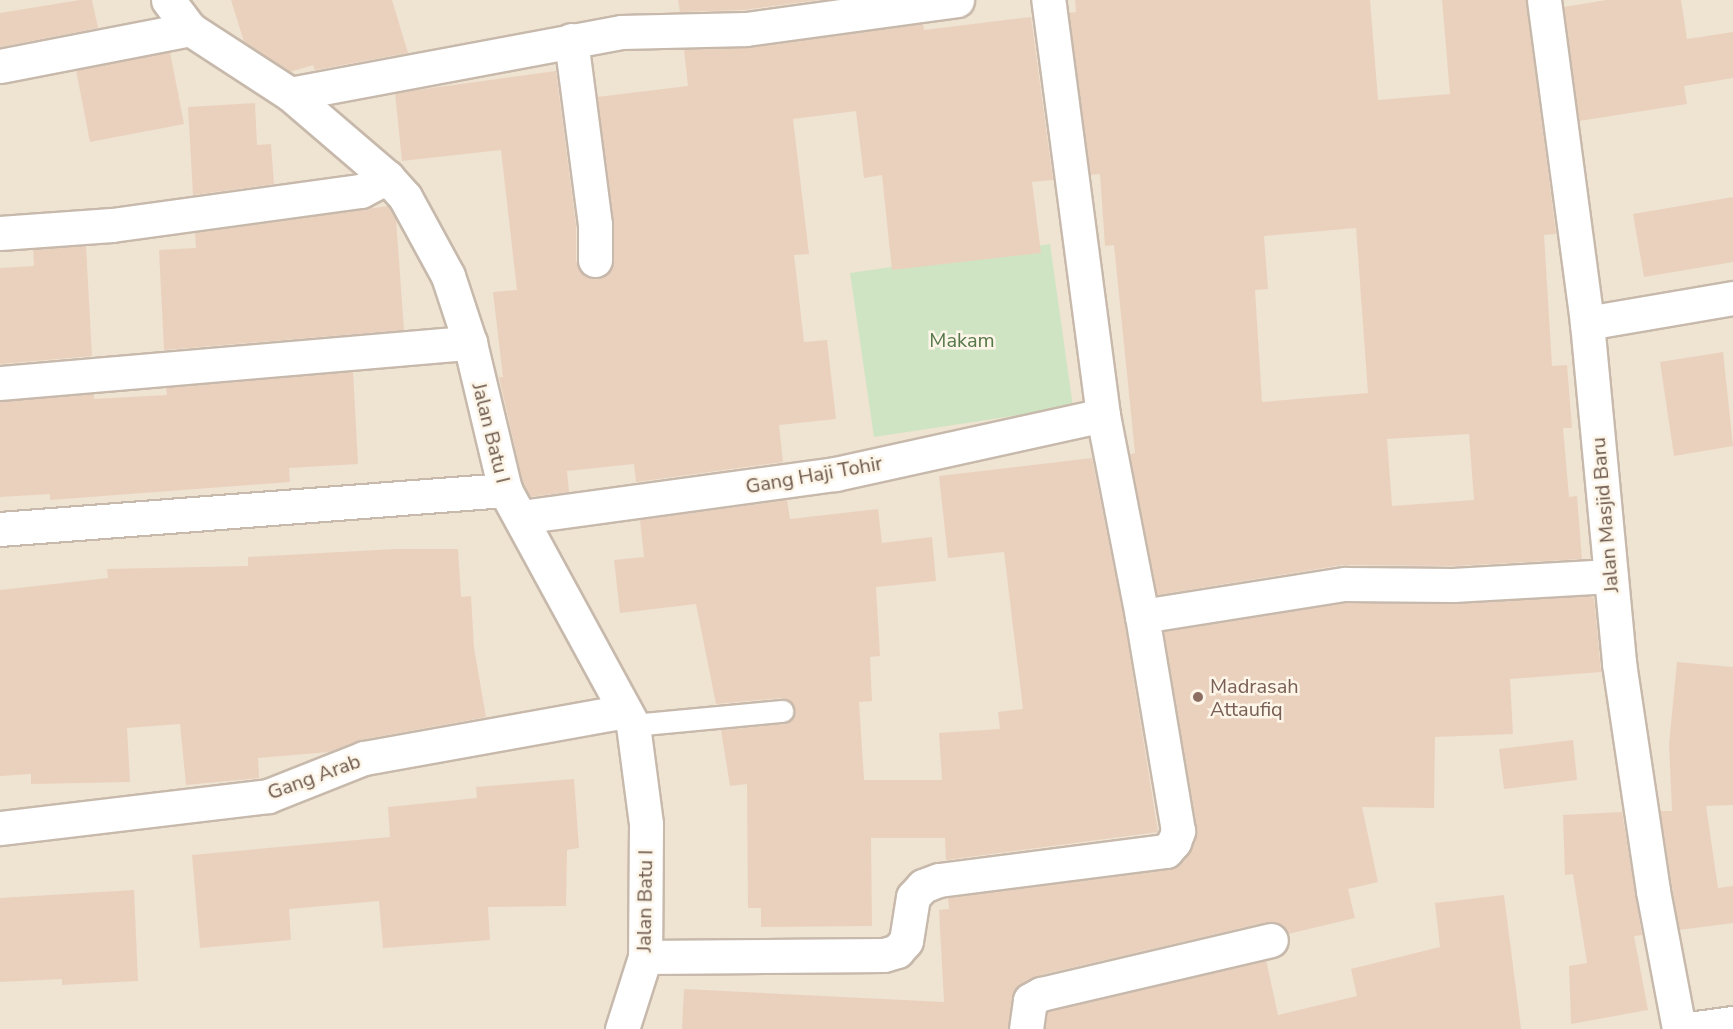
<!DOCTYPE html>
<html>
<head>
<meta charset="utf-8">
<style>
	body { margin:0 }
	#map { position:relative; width:1733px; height:1029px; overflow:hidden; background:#f8f1e3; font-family:"Nunito Sans",sans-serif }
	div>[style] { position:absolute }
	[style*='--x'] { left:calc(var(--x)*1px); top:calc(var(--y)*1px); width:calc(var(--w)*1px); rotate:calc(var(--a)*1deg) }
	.residential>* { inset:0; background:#efe3d2 }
	.green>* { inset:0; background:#cfe4c3 }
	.building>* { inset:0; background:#ead1be }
	.roads { filter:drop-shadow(2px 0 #c7b9ab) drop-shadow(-2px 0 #c7b9ab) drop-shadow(0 2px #c7b9ab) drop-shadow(0 -2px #c7b9ab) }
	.service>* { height:21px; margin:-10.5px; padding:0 10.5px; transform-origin:10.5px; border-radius:10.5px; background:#fff }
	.minor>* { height:33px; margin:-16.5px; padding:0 16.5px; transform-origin:16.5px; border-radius:16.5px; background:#fff }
	.dots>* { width:16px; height:16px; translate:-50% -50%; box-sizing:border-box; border:3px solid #fcf5e8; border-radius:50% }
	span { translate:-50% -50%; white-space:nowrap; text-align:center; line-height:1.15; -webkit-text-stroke:5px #fcf5e8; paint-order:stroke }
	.park-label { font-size:20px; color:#557749 }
	.street-label { font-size:20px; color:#6d594c }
	.education-label { font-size:20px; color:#785e54 }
	.left { translate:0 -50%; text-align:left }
</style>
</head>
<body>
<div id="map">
	<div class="residential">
		<i style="clip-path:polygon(0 0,1733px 0,1733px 1029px,0 1029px)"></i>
	</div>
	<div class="green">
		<i style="clip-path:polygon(1050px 244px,1073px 407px,874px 437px,850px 273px)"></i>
	</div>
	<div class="building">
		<i style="clip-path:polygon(80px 0,92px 0,98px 28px,0 47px,0 13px)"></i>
		<i style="clip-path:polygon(231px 0,392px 0,408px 53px,315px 70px,313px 65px,290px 72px,244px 42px)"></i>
		<i style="clip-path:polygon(678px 0,819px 0,744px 10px,680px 12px)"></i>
		<i style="clip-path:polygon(evenodd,1075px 0,1370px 0,1378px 100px,1450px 94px,1442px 0,1526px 0,1556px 234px,1544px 235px,1552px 366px,1567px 365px,1572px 428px,1563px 428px,1569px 497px,1577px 496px,1582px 559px,1453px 566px,1342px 565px,1157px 595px,1130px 454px,1135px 453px,1114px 245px,1105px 246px,1100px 174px,1090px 175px,1069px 13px,1076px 12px,1075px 0,1356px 228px,1368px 393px,1262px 402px,1255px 290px,1268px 289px,1264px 236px,1356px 228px,1075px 0,1469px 434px,1474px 500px,1392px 506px,1387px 439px,1469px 434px)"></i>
		<i style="clip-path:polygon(1606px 0,1681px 0,1687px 39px,1733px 32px,1733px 78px,1684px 86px,1687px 104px,1579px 121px,1564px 7px)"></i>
		<i style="clip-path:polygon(1031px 17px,1053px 180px,1032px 182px,1041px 253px,892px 270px,882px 175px,864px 178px,856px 111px,793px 119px,809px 254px,794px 255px,804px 342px,827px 340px,836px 419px,779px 425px,783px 462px,636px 482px,634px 464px,567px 471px,569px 492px,530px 497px,523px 483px,499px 377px,503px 377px,493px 292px,517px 290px,501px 150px,402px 161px,395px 93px,556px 71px,576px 225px,576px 261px,585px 276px,596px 279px,611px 270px,614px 260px,614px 222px,597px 97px,688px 86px,684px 49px,748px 48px,923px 24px,924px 30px)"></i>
		<i style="clip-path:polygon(170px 52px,184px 124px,90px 142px,76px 70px)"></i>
		<i style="clip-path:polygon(255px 103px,257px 145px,271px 144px,274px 184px,193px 195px,188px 107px)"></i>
		<i style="clip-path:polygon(1733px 197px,1733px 262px,1644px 277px,1633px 214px)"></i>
		<i style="clip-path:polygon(388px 206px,396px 219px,404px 330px,164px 350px,159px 250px,196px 248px,195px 233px)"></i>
		<i style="clip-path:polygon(86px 246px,92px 356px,0 364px,0 268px,34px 266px,33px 249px)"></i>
		<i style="clip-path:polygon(1723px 352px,1733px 446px,1674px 456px,1660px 362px)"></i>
		<i style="clip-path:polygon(353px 372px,358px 464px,289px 468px,290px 482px,50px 500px,50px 494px,0 497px,0 401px,94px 394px,94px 399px,167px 395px,166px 388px)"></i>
		<i style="clip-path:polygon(1092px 458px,1124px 619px,1158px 832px,946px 860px,945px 838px,871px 838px,872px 926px,761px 927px,761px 908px,748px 908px,747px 784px,730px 786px,721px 730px,784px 724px,793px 717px,795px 709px,792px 703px,781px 698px,716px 704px,696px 604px,620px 613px,614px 560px,644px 557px,640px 520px,787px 500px,790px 519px,878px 509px,882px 543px,932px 537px,936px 581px,876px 587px,880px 656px,870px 657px,872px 701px,859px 702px,864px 780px,942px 780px,939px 733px,1000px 729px,998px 712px,1023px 709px,1004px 552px,948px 558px,939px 476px)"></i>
		<i style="clip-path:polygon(395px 549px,458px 549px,461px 597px,471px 596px,474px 648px,486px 717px,360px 740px,329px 752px,258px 758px,259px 778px,186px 785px,180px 724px,127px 728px,130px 782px,31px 784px,31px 774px,0 776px,0 590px,108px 578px,107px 569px,248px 566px,248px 557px)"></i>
		<i style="clip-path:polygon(1585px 596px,1594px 598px,1601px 672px,1510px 679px,1513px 734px,1435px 737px,1434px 808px,1362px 807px,1378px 882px,1348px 889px,1355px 918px,1288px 934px,1277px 922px,1267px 922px,1036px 976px,1014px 990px,1008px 1029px,682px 1029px,684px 989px,944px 1002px,939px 910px,949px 909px,948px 898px,1168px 870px,1180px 863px,1192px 848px,1196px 828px,1164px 632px,1346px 603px,1454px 604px)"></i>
		<i style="clip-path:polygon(1677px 662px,1733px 667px,1733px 805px,1706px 806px,1718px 888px,1733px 886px,1733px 923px,1679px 930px,1660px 811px,1672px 811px,1669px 744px)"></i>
		<i style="clip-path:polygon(1573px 740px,1577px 780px,1504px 789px,1499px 749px)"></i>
		<i style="clip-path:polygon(574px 779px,579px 848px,567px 850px,566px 906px,488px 907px,490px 940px,383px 948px,379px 901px,289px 909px,291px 940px,200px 948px,192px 855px,390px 837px,388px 807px,477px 798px,476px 787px)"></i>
		<i style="clip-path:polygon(1622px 812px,1642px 935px,1634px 936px,1648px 1010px,1571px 1024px,1569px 966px,1587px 963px,1573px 874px,1565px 875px,1563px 815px)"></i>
		<i style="clip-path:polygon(134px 890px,138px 981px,62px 985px,62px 979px,0 982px,0 898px)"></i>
		<i style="clip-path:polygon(1504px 895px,1521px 1029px,1045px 1029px,1048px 1012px,1266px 960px,1278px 1015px,1357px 996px,1351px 969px,1440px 947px,1435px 903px)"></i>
	</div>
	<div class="roads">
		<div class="service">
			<i style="--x:633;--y:725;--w:150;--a:-5.4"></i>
		</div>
		<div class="minor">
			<i style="--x:168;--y:0;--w:36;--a:53"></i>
			<i style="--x:190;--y:29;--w:119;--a:33"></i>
			<i style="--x:290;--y:94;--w:128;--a:40.6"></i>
			<i style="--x:387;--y:177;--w:27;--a:48"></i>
			<i style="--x:405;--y:197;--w:90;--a:61.4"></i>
			<i style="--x:448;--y:276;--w:71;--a:71.8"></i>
			<i style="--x:470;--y:343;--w:151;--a:76.6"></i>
			<i style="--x:505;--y:490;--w:268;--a:61.4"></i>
			<i style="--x:633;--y:725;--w:100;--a:82.5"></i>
			<i style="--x:646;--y:824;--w:133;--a:90.4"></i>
			<i style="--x:645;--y:957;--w:76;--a:107.7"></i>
			<i style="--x:1544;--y:0;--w:326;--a:82.4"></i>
			<i style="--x:1587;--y:323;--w:342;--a:84.6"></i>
			<i style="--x:1619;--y:663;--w:231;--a:81.5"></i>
			<i style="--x:1653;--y:891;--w:140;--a:79.3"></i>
			<i style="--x:571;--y:40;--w:186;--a:82.6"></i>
			<i style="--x:595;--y:224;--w:36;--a:90"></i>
			<i style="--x:0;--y:66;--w:194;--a:-11"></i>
			<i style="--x:290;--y:94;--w:337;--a:-10.6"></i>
			<i style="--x:621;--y:32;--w:125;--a:-1.4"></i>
			<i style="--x:746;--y:29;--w:213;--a:-7.8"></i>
			<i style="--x:0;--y:233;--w:112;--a:-4.1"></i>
			<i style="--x:112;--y:225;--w:251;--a:-7.8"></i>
			<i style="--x:361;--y:191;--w:30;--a:-28"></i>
			<i style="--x:1587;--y:323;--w:148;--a:-9.7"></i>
			<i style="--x:0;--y:383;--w:472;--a:-4.9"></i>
			<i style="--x:521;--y:517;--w:317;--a:-7.8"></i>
			<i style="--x:835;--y:474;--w:274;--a:-12.4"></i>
			<i style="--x:0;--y:529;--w:507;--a:-4.42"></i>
			<i style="--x:1142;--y:616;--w:206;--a:-9"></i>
			<i style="--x:1345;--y:584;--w:108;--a:0.5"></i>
			<i style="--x:1453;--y:585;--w:158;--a:-3.3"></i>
			<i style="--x:0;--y:828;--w:270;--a:-6.8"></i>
			<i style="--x:268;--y:796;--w:103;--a:-21.6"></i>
			<i style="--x:364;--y:758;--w:265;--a:-10.2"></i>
			<i style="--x:645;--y:957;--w:239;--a:-0.5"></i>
			<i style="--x:884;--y:955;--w:14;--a:-17"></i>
			<i style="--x:897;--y:951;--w:13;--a:-48"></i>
			<i style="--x:906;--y:941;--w:45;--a:-81"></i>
			<i style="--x:913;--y:897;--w:15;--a:-48"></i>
			<i style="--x:923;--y:886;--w:17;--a:-21"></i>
			<i style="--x:939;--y:880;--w:229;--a:-7.3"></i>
			<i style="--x:1166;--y:851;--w:12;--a:-48"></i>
			<i style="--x:1174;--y:842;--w:12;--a:-70"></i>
			<i style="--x:1178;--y:831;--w:218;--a:-99.5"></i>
			<i style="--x:1142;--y:616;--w:205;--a:-101"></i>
			<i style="--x:1103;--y:415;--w:419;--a:-97.5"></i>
			<i style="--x:1026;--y:1029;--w:29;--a:-82"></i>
			<i style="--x:1030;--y:1000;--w:13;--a:-29"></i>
			<i style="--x:1041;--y:994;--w:236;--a:-13.2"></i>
			<i style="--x:1689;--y:1029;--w:44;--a:-7.8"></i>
		</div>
	</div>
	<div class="dots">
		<i style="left:1198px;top:697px;background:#8d6e63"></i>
	</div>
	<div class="park-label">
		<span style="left:962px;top:340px">Makam</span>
	</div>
	<div class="street-label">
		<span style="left:491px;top:433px;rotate:76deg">Jalan Batu I</span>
		<span style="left:814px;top:475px;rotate:-10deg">Gang Haji Tohir</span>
		<span style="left:1605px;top:515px;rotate:-95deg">Jalan Masjid Baru</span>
		<span style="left:314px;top:777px;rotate:-20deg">Gang Arab</span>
		<span style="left:645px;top:901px;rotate:-89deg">Jalan Batu I</span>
	</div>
	<div class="education-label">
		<span class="left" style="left:1210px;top:698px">Madrasah<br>Attaufiq</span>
	</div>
</div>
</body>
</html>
